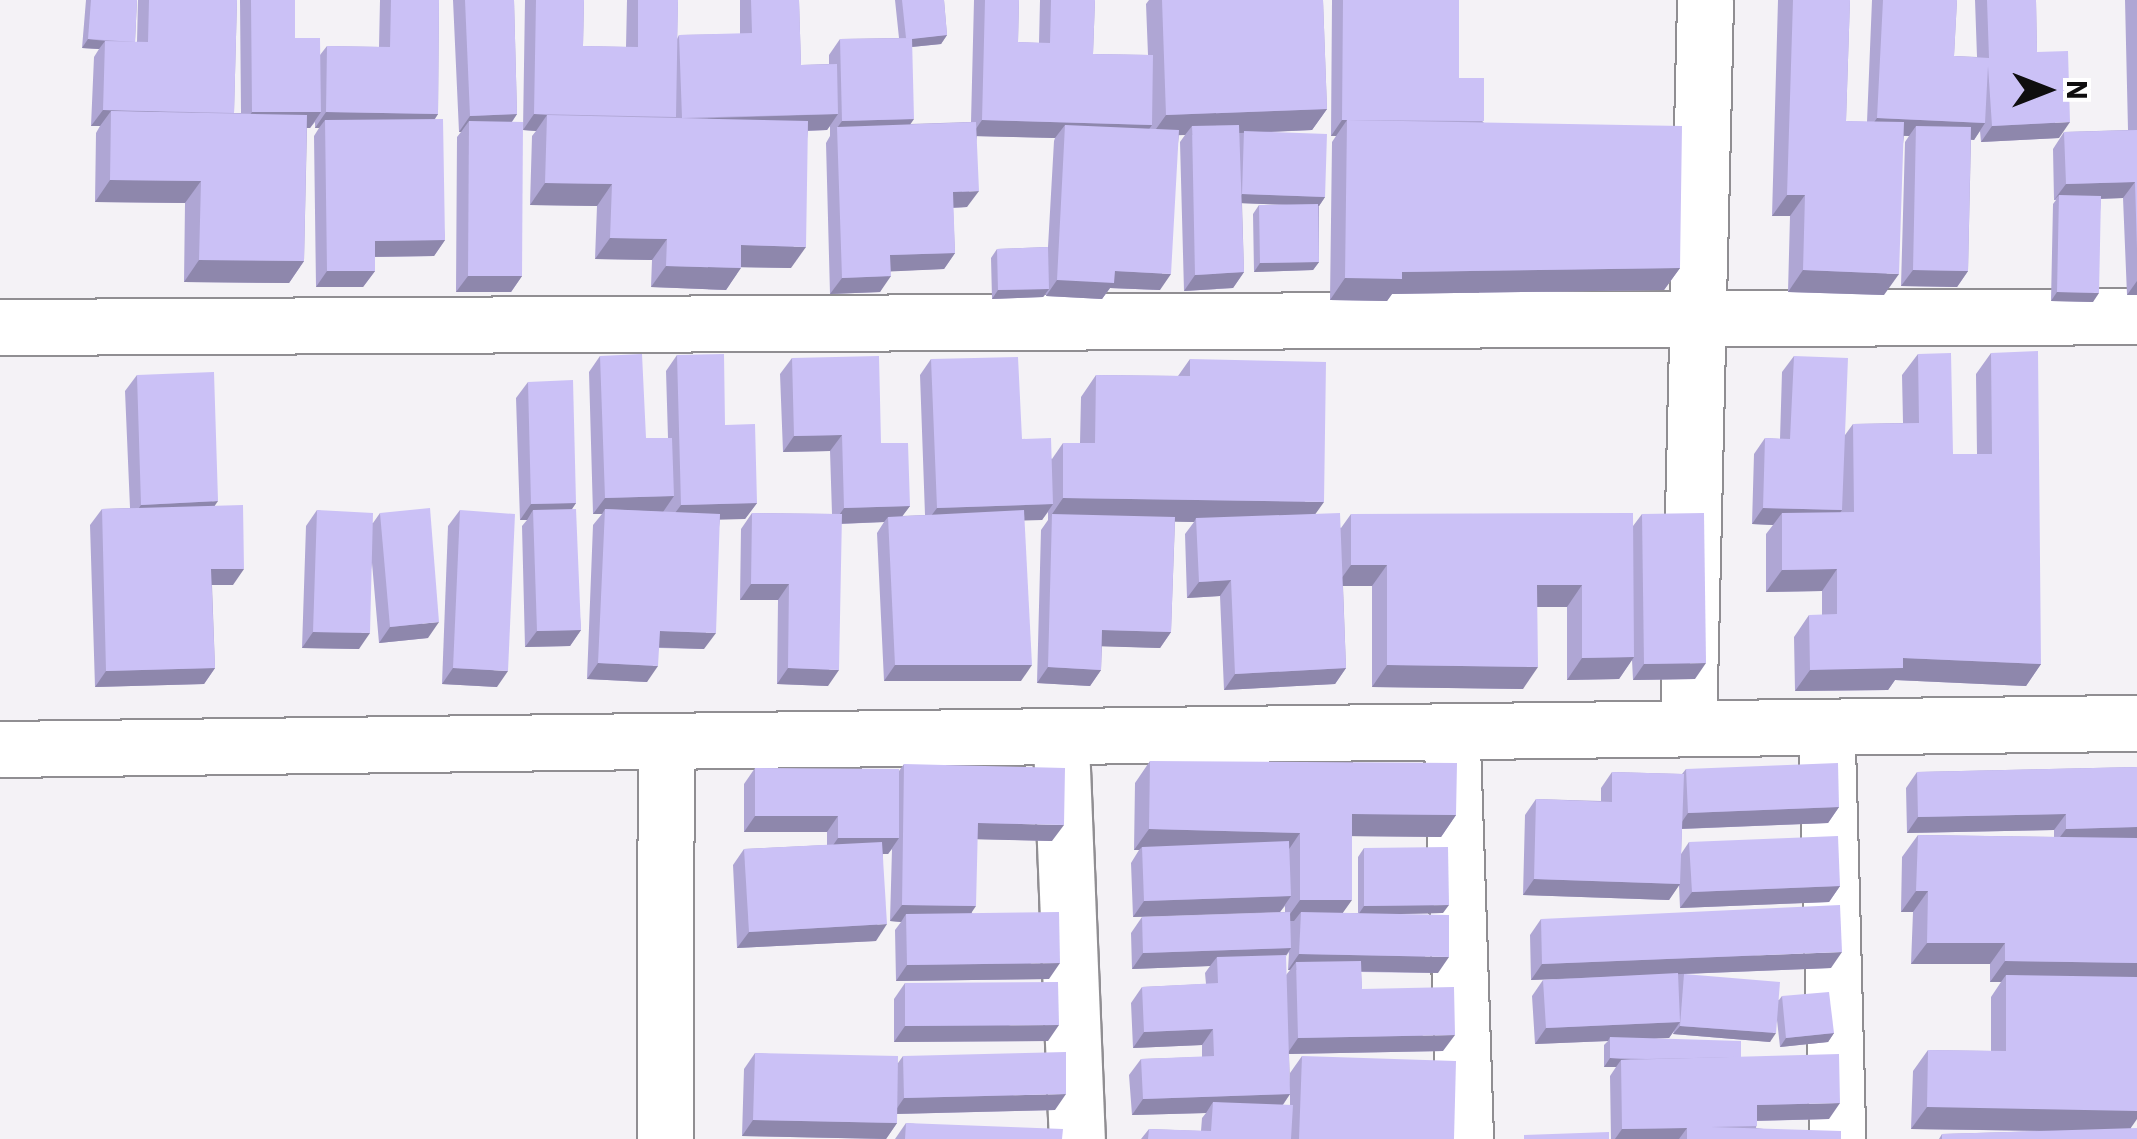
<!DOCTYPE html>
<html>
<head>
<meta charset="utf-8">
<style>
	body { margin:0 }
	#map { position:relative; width:2137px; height:1139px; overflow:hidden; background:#f4f2f6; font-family:"IBM Plex Sans",sans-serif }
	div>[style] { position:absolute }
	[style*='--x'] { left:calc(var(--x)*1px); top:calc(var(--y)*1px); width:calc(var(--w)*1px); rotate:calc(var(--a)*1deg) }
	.roads { filter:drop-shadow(2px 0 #908e92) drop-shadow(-2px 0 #908e92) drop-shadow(0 2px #908e92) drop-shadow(0 -2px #908e92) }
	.minor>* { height:55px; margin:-27.5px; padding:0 27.5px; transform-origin:27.5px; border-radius:27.5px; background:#fff }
	.wall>* { inset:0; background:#afa6d4 }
	.shaded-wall>* { inset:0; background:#8e87ac }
	.building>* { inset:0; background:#cbc1f6 }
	span { translate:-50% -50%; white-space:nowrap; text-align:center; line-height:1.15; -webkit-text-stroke:9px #fff; paint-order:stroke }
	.north { position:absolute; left:1997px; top:40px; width:100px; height:100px; -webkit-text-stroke:8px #fff; paint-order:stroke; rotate:90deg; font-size:28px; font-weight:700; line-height:40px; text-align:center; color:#0f0e0f }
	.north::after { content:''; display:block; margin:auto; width:35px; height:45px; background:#0f0e0f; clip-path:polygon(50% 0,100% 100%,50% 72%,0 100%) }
</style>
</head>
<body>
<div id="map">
	<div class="roads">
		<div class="minor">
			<i style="--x:0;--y:327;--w:2137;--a:-0.29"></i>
			<i style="--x:1688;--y:728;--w:728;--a:-88.66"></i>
			<i style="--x:1061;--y:744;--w:395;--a:87.7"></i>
			<i style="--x:1452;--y:745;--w:394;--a:88.1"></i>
			<i style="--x:1827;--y:745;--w:394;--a:88.5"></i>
			<i style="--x:0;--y:749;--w:2137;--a:-0.7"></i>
			<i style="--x:665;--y:1139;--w:397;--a:-89.9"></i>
		</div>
	</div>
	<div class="wall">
		<i style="clip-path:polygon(86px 0,137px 0,135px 42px,137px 42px,138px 0,237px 0,234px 113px,241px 113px,240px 0,295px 0,295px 38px,320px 55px,327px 46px,379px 47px,380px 0,439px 0,438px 114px,435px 119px,445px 240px,434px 256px,375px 257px,375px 271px,363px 287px,316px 287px,314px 136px,319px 128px,315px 128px,315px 122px,310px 128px,307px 128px,304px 261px,289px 283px,184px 282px,185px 203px,95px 202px,96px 133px,100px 126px,91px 126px,94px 57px,99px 49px,82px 48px)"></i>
		<i style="clip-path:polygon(453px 0,514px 0,517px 114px,512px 122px,522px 276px,511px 292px,456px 292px,457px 137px,461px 132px,459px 132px)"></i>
		<i style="clip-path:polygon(525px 0,584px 0,583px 46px,626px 47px,627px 0,678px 0,677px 39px,679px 35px,740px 34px,740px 0,799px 0,801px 65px,829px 64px,829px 55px,840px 39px,899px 38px,895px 0,944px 0,947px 35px,941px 44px,912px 47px,910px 124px,971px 122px,974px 0,1019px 0,1018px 42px,1039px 43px,1040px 0,1095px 0,1093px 54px,1148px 55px,1146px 4px,1149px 0,1323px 0,1327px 109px,1312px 130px,1271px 132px,1325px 197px,1319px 206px,1319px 262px,1313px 270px,1254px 272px,1253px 214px,1259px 205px,1287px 205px,1242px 203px,1244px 272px,1233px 288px,1184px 291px,1180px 142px,1185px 135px,1179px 135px,1160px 290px,1110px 288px,1102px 299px,1046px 296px,1046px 294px,1043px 297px,992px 299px,991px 258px,997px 249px,1048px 247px,1054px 141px,1055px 138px,977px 136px,967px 207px,953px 208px,955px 253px,944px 269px,891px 271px,880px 292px,830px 294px,826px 143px,830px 136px,830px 126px,827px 130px,808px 131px,791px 268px,741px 267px,726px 290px,651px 287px,652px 260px,595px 259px,597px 206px,530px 205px,532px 136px,536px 131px,523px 130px)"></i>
		<i style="clip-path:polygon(1332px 0,1459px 0,1459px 78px,1483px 122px,1680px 268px,1664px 290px,1392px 294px,1387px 301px,1330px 300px,1332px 142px,1336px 136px,1331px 136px)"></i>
		<i style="clip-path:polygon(1778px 0,1850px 0,1846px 121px,1867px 122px,1872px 0,1957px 0,1954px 56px,1977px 57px,1975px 0,2036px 0,2037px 52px,2059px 138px,1981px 142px,1980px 131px,1974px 140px,1971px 139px,1968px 271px,1957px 287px,1901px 286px,1905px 142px,1909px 136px,1904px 136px,1884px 295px,1788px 292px,1790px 216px,1772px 216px)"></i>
		<i style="clip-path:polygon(2125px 0,2137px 0,2137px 295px,2127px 295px,2123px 198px,2101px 199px,2093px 302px,2051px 301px,2053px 204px,2056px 200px,2054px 200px,2053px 149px,2064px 132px,2128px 130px)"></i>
		<i style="clip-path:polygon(1991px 353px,2041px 664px,2026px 686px,1895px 680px,1888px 690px,1795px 691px,1794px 637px,1809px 615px,1822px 615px,1822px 591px,1766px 592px,1766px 534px,1773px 525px,1752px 524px,1754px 454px,1765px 438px,1780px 439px,1782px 372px,1794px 356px,1845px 435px,1853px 424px,1903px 423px,1902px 375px,1918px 354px,1953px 454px,1977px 454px,1976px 374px)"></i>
		<i style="clip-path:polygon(677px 355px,725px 425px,757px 503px,745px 519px,720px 519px,704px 649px,659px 648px,647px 682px,587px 679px,593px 525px,602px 514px,593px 514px,589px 372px,600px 356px,646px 438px,668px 438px,666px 371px)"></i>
		<i style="clip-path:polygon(792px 358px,881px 443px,910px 506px,902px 516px,925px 515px,920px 375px,931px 359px,1022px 439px,1052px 459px,1063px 443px,1080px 443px,1081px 397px,1096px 375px,1178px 376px,1190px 359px,1315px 514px,1341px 528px,1351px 514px,1633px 526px,1642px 514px,1695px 679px,1633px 680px,1632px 660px,1619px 679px,1567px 680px,1567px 607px,1537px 607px,1523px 689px,1372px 687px,1372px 586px,1343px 586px,1346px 668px,1335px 684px,1224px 690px,1220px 596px,1187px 598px,1185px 534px,1194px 522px,1175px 521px,1171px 632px,1160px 648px,1102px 646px,1101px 670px,1090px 686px,1037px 683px,1041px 530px,1048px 520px,1048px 512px,1042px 520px,1024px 520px,1021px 681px,884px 681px,877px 533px,884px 522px,841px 524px,828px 686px,777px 684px,778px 600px,740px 600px,741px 529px,752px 513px,832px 514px,830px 451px,783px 452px,780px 374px)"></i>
		<i style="clip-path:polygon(137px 375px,215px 506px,233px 585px,212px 585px,215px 668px,204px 684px,95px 687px,90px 525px,102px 509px,130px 508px,125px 391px)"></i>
		<i style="clip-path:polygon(528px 382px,576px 503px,572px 509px,581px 630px,570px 646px,525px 647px,522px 526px,527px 520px,520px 520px,516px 398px)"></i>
		<i style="clip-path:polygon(317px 510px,373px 523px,380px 513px,428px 638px,379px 643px,372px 563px,359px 649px,302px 648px,306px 526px)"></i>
		<i style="clip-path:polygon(460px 510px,497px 687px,442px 684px,448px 526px)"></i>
		<i style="clip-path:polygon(evenodd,1150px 761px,1456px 815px,1441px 837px,1352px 836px,1343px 913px,1358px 913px,1358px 857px,1364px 848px,1443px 913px,1392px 914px,1438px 973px,1361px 972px,1362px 989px,1443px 1051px,1289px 1054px,1290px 1086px,1290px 1073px,1302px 1056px,1454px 1139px,1141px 1139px,1149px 1129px,1201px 1131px,1202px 1118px,1206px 1113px,1132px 1115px,1129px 1075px,1141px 1059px,1202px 1057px,1202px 1045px,1133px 1048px,1131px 1003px,1142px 987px,1206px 984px,1205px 973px,1210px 966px,1132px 969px,1131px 933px,1142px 917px,1285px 912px,1285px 906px,1280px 912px,1133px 917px,1131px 863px,1139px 850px,1134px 850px,1135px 783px,1150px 761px,1289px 952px,1288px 970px,1290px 970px,1286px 975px,1286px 956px,1289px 952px,1150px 761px,1290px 1094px,1290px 1105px,1283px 1105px,1290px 1094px)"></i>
		<i style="clip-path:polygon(904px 764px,1052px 841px,977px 839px,972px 913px,1049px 979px,896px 981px,895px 930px,901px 922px,890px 921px,892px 849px,888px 854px,883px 854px,876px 941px,737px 948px,733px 865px,744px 849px,827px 845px,827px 832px,744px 832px,744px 784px,755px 768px,899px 771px)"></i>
		<i style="clip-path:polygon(2137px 767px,2131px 1128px,2137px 1139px,1939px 1139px,1942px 1134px,2045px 1131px,1911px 1129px,1913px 1071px,1928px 1050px,1991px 1051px,1991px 997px,2001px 982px,1990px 982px,1990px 964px,1911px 964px,1913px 912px,1901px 912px,1902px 857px,1918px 835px,2054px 837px,2054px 830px,1907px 833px,1906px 788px,1917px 772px)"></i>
		<i style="clip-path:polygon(1686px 769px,1839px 807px,1828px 823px,1682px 829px,1681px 854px,1689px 842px,1840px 886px,1829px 902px,1680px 908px,1679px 885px,1669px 900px,1523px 895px,1525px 815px,1536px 799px,1601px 801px,1601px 788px,1612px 772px,1682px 774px)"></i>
		<i style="clip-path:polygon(1541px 919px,1831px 968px,1684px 974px,1779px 1000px,1782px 996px,1834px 1033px,1828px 1042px,1780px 1047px,1777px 1020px,1770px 1042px,1673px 1034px,1674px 1031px,1669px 1038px,1654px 1038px,1741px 1057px,1829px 1119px,1757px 1121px,1756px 1128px,1841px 1139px,1611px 1139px,1610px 1076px,1616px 1067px,1604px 1067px,1604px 1045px,1608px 1041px,1535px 1044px,1532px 996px,1543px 980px,1575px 978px,1531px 980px,1530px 935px)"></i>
		<i style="clip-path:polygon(905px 983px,1048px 1041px,894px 1042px,894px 999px)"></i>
		<i style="clip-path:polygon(755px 1053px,898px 1063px,903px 1056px,1055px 1110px,897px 1114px,897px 1123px,886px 1139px,742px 1136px,744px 1069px)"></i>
		<i style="clip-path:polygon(906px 1123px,1062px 1139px,895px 1139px)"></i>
	</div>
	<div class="shaded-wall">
		<i style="clip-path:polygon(947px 35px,941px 44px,901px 48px,907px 39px)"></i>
		<i style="clip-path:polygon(88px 39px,105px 41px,99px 49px,82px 48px)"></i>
		<i style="clip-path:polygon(1327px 109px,1312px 130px,1192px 135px,1192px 126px,1185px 135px,1151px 136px,1166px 115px)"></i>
		<i style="clip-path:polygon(103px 110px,234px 114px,111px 111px,100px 126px,91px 126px)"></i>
		<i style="clip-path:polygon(252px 112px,321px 112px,310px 128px,241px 128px)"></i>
		<i style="clip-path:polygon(326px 112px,438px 114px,427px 130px,325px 120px,319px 128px,315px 128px)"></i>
		<i style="clip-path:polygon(517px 114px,506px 130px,469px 121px,461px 132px,459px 132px,470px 116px)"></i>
		<i style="clip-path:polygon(534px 114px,547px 115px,536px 131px,523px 130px)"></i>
		<i style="clip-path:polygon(838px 114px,827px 130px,670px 135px,682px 119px)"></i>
		<i style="clip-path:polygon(1877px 118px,1985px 123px,1974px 140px,1916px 136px,1916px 126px,1909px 136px,1866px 134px)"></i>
		<i style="clip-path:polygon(914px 119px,903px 135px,837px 128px,842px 121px)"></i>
		<i style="clip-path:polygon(982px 120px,1152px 125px,1141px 141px,1065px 125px,1055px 138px,971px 136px)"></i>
		<i style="clip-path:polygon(1342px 120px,1347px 120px,1336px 136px,1331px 136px)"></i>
		<i style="clip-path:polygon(2070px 122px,2059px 138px,1981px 142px,1992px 126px)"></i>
		<i style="clip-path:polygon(110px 180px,201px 181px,185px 203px,95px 202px)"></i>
		<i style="clip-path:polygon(2135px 182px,2123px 198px,2059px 200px,2059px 195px,2054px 200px,2066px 184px)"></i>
		<i style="clip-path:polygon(545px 183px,612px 184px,597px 206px,530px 205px)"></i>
		<i style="clip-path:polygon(979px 191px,967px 207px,941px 208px,953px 192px)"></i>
		<i style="clip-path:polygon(1242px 194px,1325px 197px,1319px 206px,1236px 203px)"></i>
		<i style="clip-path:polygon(1787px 195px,1805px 195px,1790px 216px,1772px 216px)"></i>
		<i style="clip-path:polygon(610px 238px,667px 239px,652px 260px,595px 259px)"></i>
		<i style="clip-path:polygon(445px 240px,434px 256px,363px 257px,375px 241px)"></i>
		<i style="clip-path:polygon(741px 245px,806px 247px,791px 268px,726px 267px)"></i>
		<i style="clip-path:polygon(955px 253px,944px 269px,879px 272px,890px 255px)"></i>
		<i style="clip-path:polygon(199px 260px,304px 261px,289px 283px,184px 282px)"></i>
		<i style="clip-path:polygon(1319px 262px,1313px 270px,1254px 272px,1260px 263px)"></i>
		<i style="clip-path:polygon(666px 266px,741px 268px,726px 290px,651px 287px)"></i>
		<i style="clip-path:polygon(1680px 268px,1664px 290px,1392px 294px,1387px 301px,1330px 300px,1345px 278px,1402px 272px)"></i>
		<i style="clip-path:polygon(1803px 270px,1899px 274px,1884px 295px,1788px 292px)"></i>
		<i style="clip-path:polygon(1913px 270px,1968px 271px,1957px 287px,1901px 286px)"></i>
		<i style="clip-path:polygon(327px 271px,375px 271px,363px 287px,316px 287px)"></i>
		<i style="clip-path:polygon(1115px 271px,1171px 274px,1160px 290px,1110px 288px,1102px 299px,1046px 296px,1057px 280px)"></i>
		<i style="clip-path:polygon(1244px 272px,1233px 288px,1184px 291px,1195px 275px)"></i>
		<i style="clip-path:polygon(468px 276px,522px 276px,511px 292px,456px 292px)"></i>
		<i style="clip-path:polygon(891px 276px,880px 292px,830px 294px,842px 278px)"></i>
		<i style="clip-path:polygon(2137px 281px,2137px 295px,2127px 295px)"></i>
		<i style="clip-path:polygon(1049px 289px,1043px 297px,992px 299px,998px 290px)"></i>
		<i style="clip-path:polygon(2057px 292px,2099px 293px,2093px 302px,2051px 301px)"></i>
		<i style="clip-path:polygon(842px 435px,830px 451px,783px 452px,794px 436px)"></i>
		<i style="clip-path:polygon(674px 496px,663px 512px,605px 509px,602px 514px,593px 514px,605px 498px)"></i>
		<i style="clip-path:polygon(1063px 498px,1324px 502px,1309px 523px,1196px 518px,1194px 522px,1052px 520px,1052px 514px,1048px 520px)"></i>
		<i style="clip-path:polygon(218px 501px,207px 517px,130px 521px,141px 505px)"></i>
		<i style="clip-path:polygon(576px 503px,565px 519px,533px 510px,527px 520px,520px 520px,531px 504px)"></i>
		<i style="clip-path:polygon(757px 503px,745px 519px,669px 521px,681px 505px)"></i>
		<i style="clip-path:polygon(1053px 504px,1042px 520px,925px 524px,937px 508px)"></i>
		<i style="clip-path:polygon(910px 506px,898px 522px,888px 517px,884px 522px,833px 524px,844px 508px)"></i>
		<i style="clip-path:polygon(1763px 508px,1842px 510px,1831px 526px,1782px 513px,1773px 525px,1752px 524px)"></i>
		<i style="clip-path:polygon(1351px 565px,1387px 565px,1372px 586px,1336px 586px)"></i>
		<i style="clip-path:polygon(211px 569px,244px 569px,233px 585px,200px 585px)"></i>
		<i style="clip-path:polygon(1837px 569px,1822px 591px,1766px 592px,1782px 570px)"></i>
		<i style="clip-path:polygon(1231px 580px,1220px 596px,1187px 598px,1199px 582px)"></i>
		<i style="clip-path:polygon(751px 584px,789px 584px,778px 600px,740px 600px)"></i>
		<i style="clip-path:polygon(1537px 585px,1582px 585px,1567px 607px,1522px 607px)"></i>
		<i style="clip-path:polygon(439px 622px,428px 638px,379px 643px,390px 627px)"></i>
		<i style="clip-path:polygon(581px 630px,570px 646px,525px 647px,537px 631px)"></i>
		<i style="clip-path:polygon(1102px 630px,1171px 632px,1160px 648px,1091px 646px)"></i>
		<i style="clip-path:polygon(660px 631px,716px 633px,704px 649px,649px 647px)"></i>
		<i style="clip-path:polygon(313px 632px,370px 633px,359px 649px,302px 648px)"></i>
		<i style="clip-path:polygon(1634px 657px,1619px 679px,1567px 680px,1582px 658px)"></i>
		<i style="clip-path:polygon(1903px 658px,2041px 664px,2026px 686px,1895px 680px,1888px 690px,1795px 691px,1810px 670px)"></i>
		<i style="clip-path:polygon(598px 663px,658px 666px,647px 682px,587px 679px)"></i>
		<i style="clip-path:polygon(1706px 663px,1695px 679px,1633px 680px,1644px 664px)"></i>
		<i style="clip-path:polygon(895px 665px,1032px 665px,1021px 681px,884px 681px)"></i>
		<i style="clip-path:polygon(1387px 665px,1538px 667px,1523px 689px,1372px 687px)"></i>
		<i style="clip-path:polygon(1048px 667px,1101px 670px,1090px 686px,1037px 683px)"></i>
		<i style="clip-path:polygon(215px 668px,204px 684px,95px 687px,106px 671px)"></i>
		<i style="clip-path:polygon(453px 668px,508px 671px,497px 687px,442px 684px)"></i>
		<i style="clip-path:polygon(788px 668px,839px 670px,828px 686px,777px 684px)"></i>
		<i style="clip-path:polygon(1346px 668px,1335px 684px,1224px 690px,1235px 674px)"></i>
		<i style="clip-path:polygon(1839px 807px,1828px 823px,1677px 829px,1688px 813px)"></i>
		<i style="clip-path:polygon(1352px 814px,1456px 815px,1441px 837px,1337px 836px)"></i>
		<i style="clip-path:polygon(2066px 814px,2054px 830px,1907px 833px,1918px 817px)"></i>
		<i style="clip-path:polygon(755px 816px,838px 816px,827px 832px,744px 832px)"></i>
		<i style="clip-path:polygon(978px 823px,1064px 825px,1052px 841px,966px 839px)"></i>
		<i style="clip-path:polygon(2137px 827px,2137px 843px,2054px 845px,2066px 829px)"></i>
		<i style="clip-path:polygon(1149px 829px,1300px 833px,1285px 855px,1142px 847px,1139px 850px,1134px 850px)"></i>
		<i style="clip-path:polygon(838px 838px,899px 838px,888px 854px,827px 854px)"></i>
		<i style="clip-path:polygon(1534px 879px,1680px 884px,1669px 900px,1523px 895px)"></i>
		<i style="clip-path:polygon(1840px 886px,1829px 902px,1680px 908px,1692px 892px)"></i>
		<i style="clip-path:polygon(1916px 891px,1928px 891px,1913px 912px,1901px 912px)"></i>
		<i style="clip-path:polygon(1291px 896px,1280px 912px,1133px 917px,1144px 901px)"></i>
		<i style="clip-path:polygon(1300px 900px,1352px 900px,1337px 921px,1301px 912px,1294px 921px,1285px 921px)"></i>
		<i style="clip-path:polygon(902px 905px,976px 906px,965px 922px,906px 914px,901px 922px,890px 921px)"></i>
		<i style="clip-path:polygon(1449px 905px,1443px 913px,1358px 915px,1364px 906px)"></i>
		<i style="clip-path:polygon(887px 924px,876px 941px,737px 948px,749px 932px)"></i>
		<i style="clip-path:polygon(1927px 943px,2005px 943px,1990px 964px,1911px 964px)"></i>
		<i style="clip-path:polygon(1291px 948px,1280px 964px,1217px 957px,1210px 966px,1132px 969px,1143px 953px)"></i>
		<i style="clip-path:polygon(1842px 952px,1831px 968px,1531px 980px,1542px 964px)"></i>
		<i style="clip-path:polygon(1299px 954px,1449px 957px,1438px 973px,1296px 970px,1296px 962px,1290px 970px,1288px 970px)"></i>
		<i style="clip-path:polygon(2005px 961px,2137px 963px,2137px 984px,2006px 975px,2001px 982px,1990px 982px)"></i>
		<i style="clip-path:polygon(1060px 963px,1049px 979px,896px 981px,907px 965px)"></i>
		<i style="clip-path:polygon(1680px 1022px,1669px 1038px,1610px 1041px,1610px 1037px,1608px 1041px,1535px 1044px,1546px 1028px)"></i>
		<i style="clip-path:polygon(1059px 1025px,1048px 1041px,894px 1042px,905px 1026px)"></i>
		<i style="clip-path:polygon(1680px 1026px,1776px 1033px,1770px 1042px,1673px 1034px)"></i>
		<i style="clip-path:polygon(1213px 1029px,1202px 1045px,1133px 1048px,1144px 1032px)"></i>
		<i style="clip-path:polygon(1834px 1033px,1828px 1042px,1780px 1047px,1786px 1038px)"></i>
		<i style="clip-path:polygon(1455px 1035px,1443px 1051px,1287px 1054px,1298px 1038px)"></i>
		<i style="clip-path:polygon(1610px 1058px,1735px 1070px,1621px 1060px,1616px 1067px,1604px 1067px)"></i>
		<i style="clip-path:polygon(1066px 1094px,1055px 1110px,893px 1114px,904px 1098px)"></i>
		<i style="clip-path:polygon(1290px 1094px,1279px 1110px,1213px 1102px,1206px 1113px,1132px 1115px,1143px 1099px)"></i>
		<i style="clip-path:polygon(1840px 1103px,1829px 1119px,1746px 1121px,1757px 1105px)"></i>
		<i style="clip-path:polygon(2137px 1105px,2137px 1119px,2128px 1132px,1911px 1129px,1927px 1107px)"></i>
		<i style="clip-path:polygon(753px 1120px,897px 1123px,886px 1139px,742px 1136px)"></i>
		<i style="clip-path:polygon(1687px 1128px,1679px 1139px,1615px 1139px,1622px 1129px)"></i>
	</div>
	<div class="building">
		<i style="clip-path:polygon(91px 0,137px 0,135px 42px,88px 39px)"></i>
		<i style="clip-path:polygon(149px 0,237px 0,234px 113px,103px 110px,105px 41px,148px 42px)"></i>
		<i style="clip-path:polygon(251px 0,295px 0,295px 38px,320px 38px,321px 112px,252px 112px)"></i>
		<i style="clip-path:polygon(391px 0,439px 0,438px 114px,326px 112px,327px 46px,390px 47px)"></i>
		<i style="clip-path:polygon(465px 0,514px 0,517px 114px,470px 116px)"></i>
		<i style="clip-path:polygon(536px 0,584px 0,583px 46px,638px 47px,638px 0,678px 0,676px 117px,534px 114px)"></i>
		<i style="clip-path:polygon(751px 0,799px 0,801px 65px,837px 64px,838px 114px,682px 118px,679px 35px,752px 33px)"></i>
		<i style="clip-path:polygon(902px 0,944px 0,947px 35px,912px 39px,906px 38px)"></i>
		<i style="clip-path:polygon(985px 0,1019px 0,1018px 42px,1050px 43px,1051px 0,1095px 0,1093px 54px,1153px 55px,1152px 125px,982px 120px)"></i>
		<i style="clip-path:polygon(1162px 0,1323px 0,1327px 109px,1166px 115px)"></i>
		<i style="clip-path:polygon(1343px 0,1459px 0,1459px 78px,1484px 78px,1484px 121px,1342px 120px)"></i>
		<i style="clip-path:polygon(1793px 0,1850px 0,1846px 121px,1904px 122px,1899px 274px,1803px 270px,1805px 195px,1787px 195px)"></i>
		<i style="clip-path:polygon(1883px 0,1957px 0,1954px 56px,1989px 58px,1987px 0,2036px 0,2037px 52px,2068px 51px,2070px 122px,1992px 126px,1988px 66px,1985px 123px,1877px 118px)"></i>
		<i style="clip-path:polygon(912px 38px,914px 119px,842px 121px,840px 39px)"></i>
		<i style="clip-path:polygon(111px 111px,307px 115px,304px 261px,199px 260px,201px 181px,110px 180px)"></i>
		<i style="clip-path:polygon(547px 115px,808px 121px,806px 247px,741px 245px,741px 268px,666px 266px,667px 239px,610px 238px,612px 184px,545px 183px)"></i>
		<i style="clip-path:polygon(443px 119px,445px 240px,375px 241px,375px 271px,327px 271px,325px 120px)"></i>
		<i style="clip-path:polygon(1347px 120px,1682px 126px,1680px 268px,1402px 272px,1402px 279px,1345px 278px)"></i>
		<i style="clip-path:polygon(469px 121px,523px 122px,522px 276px,468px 276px)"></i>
		<i style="clip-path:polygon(976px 122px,979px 191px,953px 192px,955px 253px,890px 255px,891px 276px,842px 278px,837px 127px)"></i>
		<i style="clip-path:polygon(1065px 125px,1179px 130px,1171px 274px,1115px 271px,1114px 283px,1057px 280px)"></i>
		<i style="clip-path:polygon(1239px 125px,1244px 272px,1195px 275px,1192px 126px)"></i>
		<i style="clip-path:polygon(1916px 126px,1971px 127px,1968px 271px,1913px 270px)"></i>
		<i style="clip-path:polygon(2137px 130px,2137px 249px,2135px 182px,2066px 184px,2064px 132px)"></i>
		<i style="clip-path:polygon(1244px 131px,1327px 134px,1325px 197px,1242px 194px)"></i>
		<i style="clip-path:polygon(2059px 195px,2101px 196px,2099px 293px,2057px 292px)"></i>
		<i style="clip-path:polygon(1318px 204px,1319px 262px,1260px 263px,1259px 205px)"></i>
		<i style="clip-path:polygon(1048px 247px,1049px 289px,998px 290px,997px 249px)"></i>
		<i style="clip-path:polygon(2038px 351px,2041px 664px,1903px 658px,1903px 668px,1810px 670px,1809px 615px,1837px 614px,1837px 569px,1782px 570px,1782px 513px,1854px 512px,1853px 424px,1919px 423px,1918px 354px,1951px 353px,1953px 454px,1992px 454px,1991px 353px)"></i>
		<i style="clip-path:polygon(642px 354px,646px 438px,672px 438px,674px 496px,605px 498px,600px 356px)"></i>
		<i style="clip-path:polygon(724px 354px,725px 425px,755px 424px,757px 503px,681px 505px,677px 355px)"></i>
		<i style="clip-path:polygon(879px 356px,881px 443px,908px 443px,910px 506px,844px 508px,842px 435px,794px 436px,792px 358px)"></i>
		<i style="clip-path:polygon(1794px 356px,1848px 358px,1842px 510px,1763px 508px,1765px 438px,1790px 439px)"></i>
		<i style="clip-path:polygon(1018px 357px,1022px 439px,1051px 438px,1053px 504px,937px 508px,931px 359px)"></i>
		<i style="clip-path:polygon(1190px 359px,1326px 362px,1324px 502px,1063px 498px,1063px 443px,1095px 443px,1096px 375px,1190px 376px)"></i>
		<i style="clip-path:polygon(214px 372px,218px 501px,141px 505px,137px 375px)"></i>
		<i style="clip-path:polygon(573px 380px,576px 503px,531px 504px,528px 382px)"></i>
		<i style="clip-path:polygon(243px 505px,244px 569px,211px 569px,215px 668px,106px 671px,102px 509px)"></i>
		<i style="clip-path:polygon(430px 508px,439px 622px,390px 627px,380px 513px)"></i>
		<i style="clip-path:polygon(576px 509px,581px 630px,537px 631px,533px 510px)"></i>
		<i style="clip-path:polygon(605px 509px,720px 514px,716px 633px,660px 631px,658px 666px,598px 663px)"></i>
		<i style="clip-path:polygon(317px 510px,373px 513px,370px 633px,313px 632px)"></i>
		<i style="clip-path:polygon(460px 510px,515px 514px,508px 671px,453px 668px)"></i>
		<i style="clip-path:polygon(1024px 510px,1032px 665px,895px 665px,888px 517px)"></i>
		<i style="clip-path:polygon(752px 513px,842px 514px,839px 670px,788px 668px,789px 584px,751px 584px)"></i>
		<i style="clip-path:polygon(1340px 513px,1346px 668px,1235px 674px,1231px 580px,1199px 582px,1196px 518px)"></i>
		<i style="clip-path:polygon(1633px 513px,1634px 657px,1582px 658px,1582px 585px,1537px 585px,1538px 667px,1387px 665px,1387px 565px,1351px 565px,1351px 514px)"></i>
		<i style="clip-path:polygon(1704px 513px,1706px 663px,1644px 664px,1642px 514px)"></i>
		<i style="clip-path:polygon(1052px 514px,1175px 517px,1171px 632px,1102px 630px,1101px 670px,1048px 667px)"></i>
		<i style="clip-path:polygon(1150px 761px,1457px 763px,1456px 815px,1352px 814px,1352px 900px,1300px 900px,1300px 833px,1149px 829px)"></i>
		<i style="clip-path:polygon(1838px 763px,1839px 807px,1688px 813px,1686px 769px)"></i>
		<i style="clip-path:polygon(904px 764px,1065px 768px,1064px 825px,978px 823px,976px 906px,902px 905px)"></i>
		<i style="clip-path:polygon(2137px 767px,2137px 827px,2066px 829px,2066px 814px,1918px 817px,1917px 772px)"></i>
		<i style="clip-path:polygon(755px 768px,899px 769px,899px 838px,838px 838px,838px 816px,755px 816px)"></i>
		<i style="clip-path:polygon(1612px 772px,1684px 774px,1680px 884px,1534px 879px,1536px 799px,1612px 802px)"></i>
		<i style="clip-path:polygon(1918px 835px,2137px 838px,2137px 963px,2005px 961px,2005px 943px,1927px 943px,1928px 891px,1916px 891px)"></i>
		<i style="clip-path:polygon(1838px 836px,1840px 886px,1692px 892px,1689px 842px)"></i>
		<i style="clip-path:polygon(1289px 841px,1291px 896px,1144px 901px,1142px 847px)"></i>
		<i style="clip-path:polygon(882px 842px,887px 924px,749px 932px,744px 849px)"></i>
		<i style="clip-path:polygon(1448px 847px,1449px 905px,1364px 906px,1364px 848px)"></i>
		<i style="clip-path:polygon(1840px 905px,1842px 952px,1542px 964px,1541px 919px)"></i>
		<i style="clip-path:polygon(1059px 912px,1060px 963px,907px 965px,906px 914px)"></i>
		<i style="clip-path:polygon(1290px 912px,1291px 948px,1143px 953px,1142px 917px)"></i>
		<i style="clip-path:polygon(1301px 912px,1449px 915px,1449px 957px,1299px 954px)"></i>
		<i style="clip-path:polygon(1286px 955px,1290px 1094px,1143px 1099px,1141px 1059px,1214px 1056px,1213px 1029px,1144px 1032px,1142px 987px,1218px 983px,1217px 957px)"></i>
		<i style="clip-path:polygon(1361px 961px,1362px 989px,1454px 987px,1455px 1035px,1298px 1038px,1296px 962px)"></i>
		<i style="clip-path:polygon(1678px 973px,1680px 1022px,1546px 1028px,1543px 980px)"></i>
		<i style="clip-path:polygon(1684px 974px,1780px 982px,1776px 1033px,1680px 1026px)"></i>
		<i style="clip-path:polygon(2006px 975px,2137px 977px,2137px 1111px,1927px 1107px,1928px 1050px,2006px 1051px)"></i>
		<i style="clip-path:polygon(1058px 982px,1059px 1025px,905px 1026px,905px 983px)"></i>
		<i style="clip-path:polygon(1829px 992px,1834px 1033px,1786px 1038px,1782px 996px)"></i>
		<i style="clip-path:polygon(1610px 1037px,1741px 1041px,1741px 1057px,1647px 1059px,1610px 1058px)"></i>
		<i style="clip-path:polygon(1066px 1052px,1066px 1094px,904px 1098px,903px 1056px)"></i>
		<i style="clip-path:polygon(755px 1053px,898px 1056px,897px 1123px,753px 1120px)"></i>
		<i style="clip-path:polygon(1839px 1054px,1840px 1103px,1757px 1105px,1757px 1126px,1711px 1127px,1841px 1131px,1841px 1139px,1687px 1139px,1687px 1128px,1622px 1129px,1621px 1060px)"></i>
		<i style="clip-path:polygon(1302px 1056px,1456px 1061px,1454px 1139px,1299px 1139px)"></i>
		<i style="clip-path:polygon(1213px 1102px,1293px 1105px,1291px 1139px,1148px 1139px,1149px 1129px,1211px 1131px)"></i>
		<i style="clip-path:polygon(906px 1123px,1063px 1129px,1062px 1139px,905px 1139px)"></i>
		<i style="clip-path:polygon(2137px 1128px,2137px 1139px,1942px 1139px,1942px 1134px)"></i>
		<i style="clip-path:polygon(1609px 1132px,1609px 1139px,1524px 1139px,1524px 1135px)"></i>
	</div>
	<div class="north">N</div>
</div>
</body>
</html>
